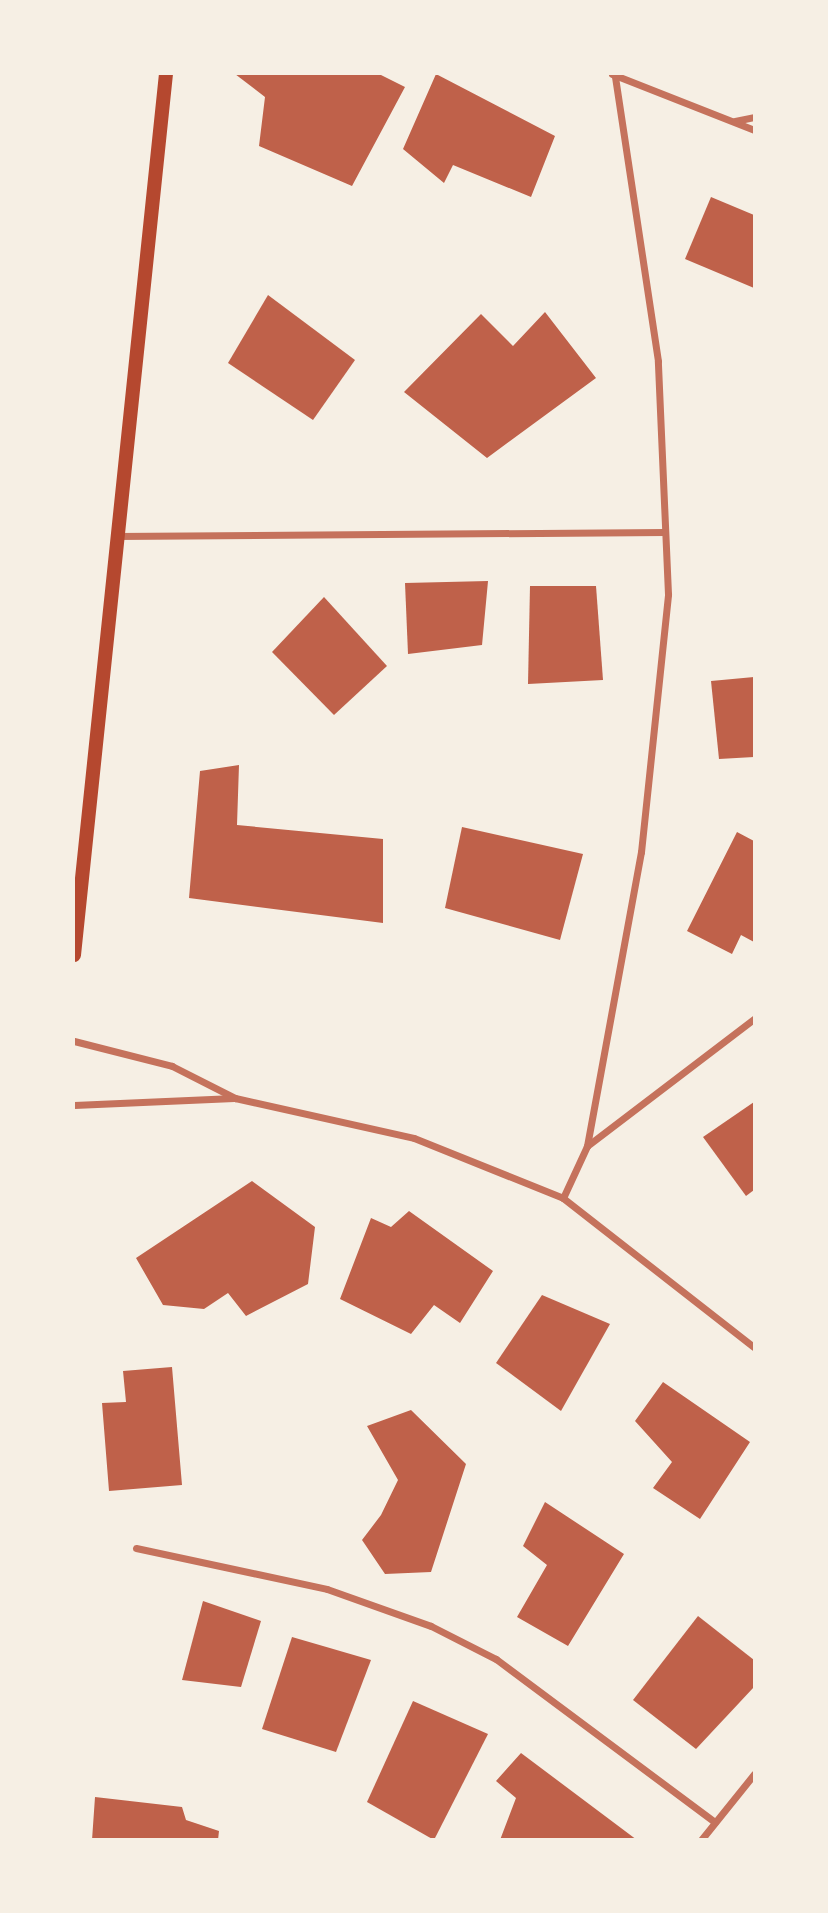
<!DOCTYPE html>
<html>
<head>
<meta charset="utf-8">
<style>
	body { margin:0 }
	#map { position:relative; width:828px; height:1913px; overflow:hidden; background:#f6efe4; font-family:"PT Sans",sans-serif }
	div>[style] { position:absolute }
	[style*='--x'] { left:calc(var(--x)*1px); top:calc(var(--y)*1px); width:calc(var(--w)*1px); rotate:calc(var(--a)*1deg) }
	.building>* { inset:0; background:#bf614a }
	.minor>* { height:7px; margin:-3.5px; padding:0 3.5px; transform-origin:3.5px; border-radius:3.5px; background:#c5725c }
	.secondary>* { height:14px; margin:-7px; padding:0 7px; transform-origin:7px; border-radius:7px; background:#b5482f }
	span { translate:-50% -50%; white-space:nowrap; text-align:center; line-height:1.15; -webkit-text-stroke:5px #f6efe4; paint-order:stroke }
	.frame { position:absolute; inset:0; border:75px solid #f6efe4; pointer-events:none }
</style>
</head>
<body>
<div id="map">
	<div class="building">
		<i style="clip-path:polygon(235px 74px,379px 74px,405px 87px,352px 186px,259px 146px,265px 97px)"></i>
		<i style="clip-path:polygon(436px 74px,555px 136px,531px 197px,453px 165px,444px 183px,403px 149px)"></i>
		<i style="clip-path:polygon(711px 197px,754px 215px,754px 288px,685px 259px)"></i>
		<i style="clip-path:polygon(268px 295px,355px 360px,313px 420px,228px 363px)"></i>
		<i style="clip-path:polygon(545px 312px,596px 378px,487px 458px,404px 392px,481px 314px,513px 346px)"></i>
		<i style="clip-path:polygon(488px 581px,482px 645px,408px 654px,405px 583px)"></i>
		<i style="clip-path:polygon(530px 586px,596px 586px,603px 680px,528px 684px)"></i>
		<i style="clip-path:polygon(324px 597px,387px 666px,334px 715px,272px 652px)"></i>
		<i style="clip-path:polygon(754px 677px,754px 757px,719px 759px,711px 681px)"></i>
		<i style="clip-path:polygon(239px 765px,237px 825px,383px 839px,383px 923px,189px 898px,200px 771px)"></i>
		<i style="clip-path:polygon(462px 827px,583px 854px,560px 940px,445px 908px)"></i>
		<i style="clip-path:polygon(737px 832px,754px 841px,754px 942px,741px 935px,732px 954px,687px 931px)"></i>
		<i style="clip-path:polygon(754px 1102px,754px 1190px,746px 1196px,703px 1137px)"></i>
		<i style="clip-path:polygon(252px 1181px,315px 1227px,308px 1284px,246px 1316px,228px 1293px,204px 1309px,163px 1305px,136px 1258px)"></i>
		<i style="clip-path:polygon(409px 1211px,493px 1271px,460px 1323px,434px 1305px,411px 1334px,340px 1299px,371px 1218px,391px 1227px)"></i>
		<i style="clip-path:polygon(542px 1295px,610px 1324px,561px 1411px,496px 1363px)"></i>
		<i style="clip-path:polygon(172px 1367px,182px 1485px,109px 1491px,102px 1403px,126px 1402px,123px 1371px)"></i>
		<i style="clip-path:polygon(663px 1382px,750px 1442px,700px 1519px,653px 1488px,672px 1462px,635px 1421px)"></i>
		<i style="clip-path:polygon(411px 1410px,466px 1464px,431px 1572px,385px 1574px,362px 1540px,381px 1515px,398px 1480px,367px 1426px)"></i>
		<i style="clip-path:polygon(545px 1502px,624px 1554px,568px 1646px,517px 1617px,547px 1565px,523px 1546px)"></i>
		<i style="clip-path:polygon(203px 1601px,261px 1621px,241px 1687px,182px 1680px)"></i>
		<i style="clip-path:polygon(698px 1616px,754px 1660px,754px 1687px,696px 1749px,633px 1700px)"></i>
		<i style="clip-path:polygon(292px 1637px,371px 1660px,336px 1752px,262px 1729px)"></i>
		<i style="clip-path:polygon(413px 1701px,488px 1734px,434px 1840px,367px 1802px)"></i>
		<i style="clip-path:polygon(521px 1753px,637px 1840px,500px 1840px,516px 1798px,496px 1781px)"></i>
		<i style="clip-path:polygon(95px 1797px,182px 1807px,186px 1820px,219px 1831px,218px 1840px,92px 1840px)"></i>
	</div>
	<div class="minor">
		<i style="--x:612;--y:74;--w:153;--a:21.5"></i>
		<i style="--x:735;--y:121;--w:19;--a:-12"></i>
		<i style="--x:116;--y:536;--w:549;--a:-0.42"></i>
		<i style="--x:74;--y:1041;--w:101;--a:14.3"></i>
		<i style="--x:172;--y:1066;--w:71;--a:26.9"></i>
		<i style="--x:235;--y:1098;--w:183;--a:12.6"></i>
		<i style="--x:414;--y:1138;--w:161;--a:21.9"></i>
		<i style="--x:563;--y:1198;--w:242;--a:38"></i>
		<i style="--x:74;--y:1105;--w:160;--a:-2.5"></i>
		<i style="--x:587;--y:1146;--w:299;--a:-79.6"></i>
		<i style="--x:641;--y:852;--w:259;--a:-84"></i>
		<i style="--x:668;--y:594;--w:233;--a:-92.5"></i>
		<i style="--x:658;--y:361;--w:289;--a:-98.6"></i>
		<i style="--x:563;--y:1198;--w:57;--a:-65.2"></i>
		<i style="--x:587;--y:1146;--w:210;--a:-37.3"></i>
		<i style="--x:136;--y:1548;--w:195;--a:12.1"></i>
		<i style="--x:327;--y:1589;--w:110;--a:19.6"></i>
		<i style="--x:431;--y:1626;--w:73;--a:26.9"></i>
		<i style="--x:496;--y:1659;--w:273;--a:36.7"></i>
		<i style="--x:701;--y:1840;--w:85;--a:-51.2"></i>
	</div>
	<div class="secondary">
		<i style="--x:74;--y:955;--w:886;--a:-84.04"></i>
	</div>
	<div class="frame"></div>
</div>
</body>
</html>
